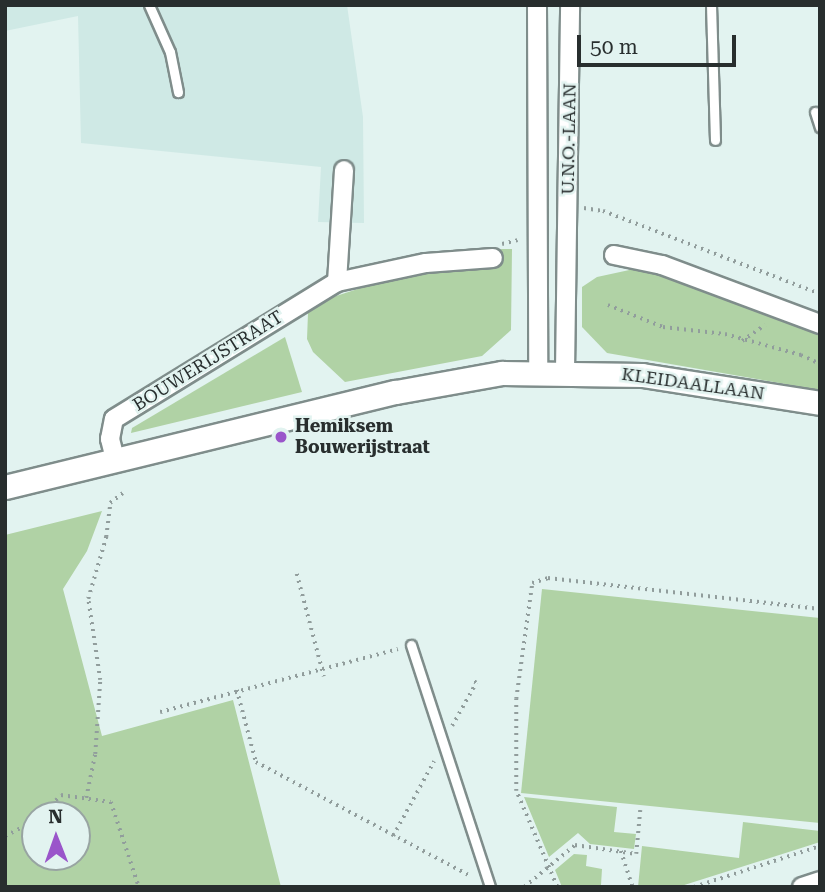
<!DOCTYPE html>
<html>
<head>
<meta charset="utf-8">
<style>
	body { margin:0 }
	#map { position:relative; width:825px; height:892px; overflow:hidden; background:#e2f3f0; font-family:"Roboto Serif",serif }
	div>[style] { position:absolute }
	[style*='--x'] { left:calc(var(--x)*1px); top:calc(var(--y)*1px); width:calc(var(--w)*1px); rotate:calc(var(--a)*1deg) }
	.built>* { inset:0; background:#cfe9e5 }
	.green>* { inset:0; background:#b0d2a5 }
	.path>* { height:3.5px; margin-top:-1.75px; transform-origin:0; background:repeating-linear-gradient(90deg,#919d9c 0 2px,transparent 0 7px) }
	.roads { filter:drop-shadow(2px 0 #7f8d8b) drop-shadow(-2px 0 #7f8d8b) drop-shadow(0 2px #7f8d8b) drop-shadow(0 -2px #7f8d8b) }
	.service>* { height:9px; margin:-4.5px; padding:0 4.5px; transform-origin:4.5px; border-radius:4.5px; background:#fff }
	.minor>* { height:18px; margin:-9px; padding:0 9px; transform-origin:9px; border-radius:9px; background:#fff }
	.tertiary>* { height:23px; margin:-11.5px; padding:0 11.5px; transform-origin:11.5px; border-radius:11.5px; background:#fff }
	.dots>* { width:19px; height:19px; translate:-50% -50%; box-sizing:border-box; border:4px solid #e2f3f0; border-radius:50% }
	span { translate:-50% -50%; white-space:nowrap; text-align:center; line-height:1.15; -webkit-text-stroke:5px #e2f3f0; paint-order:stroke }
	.street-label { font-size:18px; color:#282e2e }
	.poi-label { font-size:18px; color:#282e2e; font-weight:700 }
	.left { translate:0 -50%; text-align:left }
	.frame { position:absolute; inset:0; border:7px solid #282e2e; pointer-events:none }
	.north { position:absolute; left:21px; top:801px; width:70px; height:70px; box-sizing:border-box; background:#e2f3f0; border:2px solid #98a4a2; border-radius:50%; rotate:359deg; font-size:19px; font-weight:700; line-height:28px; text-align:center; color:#282e2e }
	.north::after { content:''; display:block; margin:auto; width:24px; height:32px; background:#9a55ca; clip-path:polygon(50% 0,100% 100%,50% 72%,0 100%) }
	.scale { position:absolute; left:577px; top:35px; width:159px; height:32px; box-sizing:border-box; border:4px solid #282e2e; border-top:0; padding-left:9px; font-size:21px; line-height:24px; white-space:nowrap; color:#282e2e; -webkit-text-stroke:5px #e2f3f0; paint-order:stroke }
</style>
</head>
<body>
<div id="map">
	<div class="built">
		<i style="clip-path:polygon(5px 5px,347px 5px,363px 117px,364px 223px,318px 222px,321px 167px,81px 143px,78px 16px,5px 31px)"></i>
	</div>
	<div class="green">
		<i style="clip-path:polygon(501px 249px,512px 249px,511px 330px,482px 356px,345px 382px,313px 352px,307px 339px,308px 313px,333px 297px,407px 273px,501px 261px)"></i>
		<i style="clip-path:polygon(634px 269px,647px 270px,820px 334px,820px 390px,607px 353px,582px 327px,582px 287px,597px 277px)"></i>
		<i style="clip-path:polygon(285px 337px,302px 392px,131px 433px,132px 428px)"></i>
		<i style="clip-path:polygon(evenodd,102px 511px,87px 551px,63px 589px,102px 736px,233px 700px,281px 887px,5px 887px,5px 535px,102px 511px,35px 815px,77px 815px,77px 857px,35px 857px,35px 815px)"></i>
		<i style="clip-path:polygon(542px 589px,820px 618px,820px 823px,521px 793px)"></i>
		<i style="clip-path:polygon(524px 797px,617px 807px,614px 832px,636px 834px,634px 849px,590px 844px,578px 833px,549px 857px)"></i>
		<i style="clip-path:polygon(743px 822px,820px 831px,820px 842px,678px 887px,638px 887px,642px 846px,739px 858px)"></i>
		<i style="clip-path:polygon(574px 854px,587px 855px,586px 866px,602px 869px,601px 885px,617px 887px,562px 887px,555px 870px)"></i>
	</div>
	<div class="path">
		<i style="--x:584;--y:208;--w:19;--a:9"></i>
		<i style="--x:603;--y:211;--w:232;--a:20.9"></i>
		<i style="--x:502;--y:244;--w:16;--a:-14"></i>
		<i style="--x:608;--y:305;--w:59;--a:21.8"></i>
		<i style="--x:663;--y:327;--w:62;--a:6.4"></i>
		<i style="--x:725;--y:334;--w:79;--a:15.4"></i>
		<i style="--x:801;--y:355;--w:21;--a:25"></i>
		<i style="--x:742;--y:341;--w:28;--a:-35"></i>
		<i style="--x:297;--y:574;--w:106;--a:75.2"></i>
		<i style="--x:237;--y:690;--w:74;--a:75.2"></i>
		<i style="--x:256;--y:762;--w:242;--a:28"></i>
		<i style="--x:160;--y:712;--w:246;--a:-14.8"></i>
		<i style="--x:452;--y:726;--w:49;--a:-60.8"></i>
		<i style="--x:476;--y:683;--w:4;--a:-146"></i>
		<i style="--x:86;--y:798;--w:45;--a:-78.4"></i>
		<i style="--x:95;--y:754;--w:74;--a:-86.1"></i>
		<i style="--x:100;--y:680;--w:82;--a:-98.4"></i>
		<i style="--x:88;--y:599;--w:65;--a:-73.8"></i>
		<i style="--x:106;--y:537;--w:34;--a:-83"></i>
		<i style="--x:110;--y:503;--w:16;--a:-38"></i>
		<i style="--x:41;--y:815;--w:28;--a:-45"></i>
		<i style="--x:61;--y:795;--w:50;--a:8"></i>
		<i style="--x:111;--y:802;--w:89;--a:71.8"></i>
		<i style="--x:5;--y:836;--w:34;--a:-27"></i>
		<i style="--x:393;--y:836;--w:85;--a:-61.3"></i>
		<i style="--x:621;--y:851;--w:38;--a:72"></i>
		<i style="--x:524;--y:887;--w:66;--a:-39.5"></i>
		<i style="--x:575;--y:845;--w:62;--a:8.4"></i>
		<i style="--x:636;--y:854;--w:44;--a:-84.8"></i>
		<i style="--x:557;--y:887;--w:104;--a:-113.1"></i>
		<i style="--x:516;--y:791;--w:92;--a:-90"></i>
		<i style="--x:516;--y:699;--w:117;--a:-82.1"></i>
		<i style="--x:532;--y:583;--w:17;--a:-17"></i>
		<i style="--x:548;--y:578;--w:274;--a:6.5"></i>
		<i style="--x:694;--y:887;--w:133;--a:-18"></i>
	</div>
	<div class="roads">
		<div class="service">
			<i style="--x:149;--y:5;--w:51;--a:65.9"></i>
			<i style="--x:170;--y:52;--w:41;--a:78.7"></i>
			<i style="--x:711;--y:5;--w:135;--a:88.3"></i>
			<i style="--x:815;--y:112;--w:16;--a:72"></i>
			<i style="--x:411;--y:645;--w:255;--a:71.9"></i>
		</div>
		<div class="minor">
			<i style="--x:537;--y:5;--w:366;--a:89.8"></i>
			<i style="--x:614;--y:255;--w:49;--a:11.8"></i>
			<i style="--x:662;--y:265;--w:169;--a:20.5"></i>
			<i style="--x:337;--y:282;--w:112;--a:-86.4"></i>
			<i style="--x:565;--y:371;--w:366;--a:-89.2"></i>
			<i style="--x:115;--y:459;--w:21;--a:-104"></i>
			<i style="--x:110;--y:439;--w:20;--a:-79"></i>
			<i style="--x:114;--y:419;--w:262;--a:-31.6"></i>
			<i style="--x:337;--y:282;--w:91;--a:-12.1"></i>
			<i style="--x:426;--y:263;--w:67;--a:-4.3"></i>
			<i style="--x:802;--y:887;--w:19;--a:-18"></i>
		</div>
		<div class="tertiary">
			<i style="--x:5;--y:487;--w:402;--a:-13.7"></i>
			<i style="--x:396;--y:392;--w:108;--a:-10.2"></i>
			<i style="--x:502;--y:373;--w:140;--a:0.8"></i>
			<i style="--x:642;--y:375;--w:180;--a:8.9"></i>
		</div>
	</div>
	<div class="dots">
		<i style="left:281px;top:437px;background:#9a55ca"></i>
	</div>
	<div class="street-label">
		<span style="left:569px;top:139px;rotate:-89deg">U.N.O.-LAAN</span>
		<span style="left:208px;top:361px;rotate:-32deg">BOUWERIJSTRAAT</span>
		<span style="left:693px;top:384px;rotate:8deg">KLEIDAALLAAN</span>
	</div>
	<div class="poi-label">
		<span class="left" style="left:295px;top:437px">Hemiksem<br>Bouwerijstraat</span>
	</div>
	<div class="frame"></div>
	<div class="north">N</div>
	<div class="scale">50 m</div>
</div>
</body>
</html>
